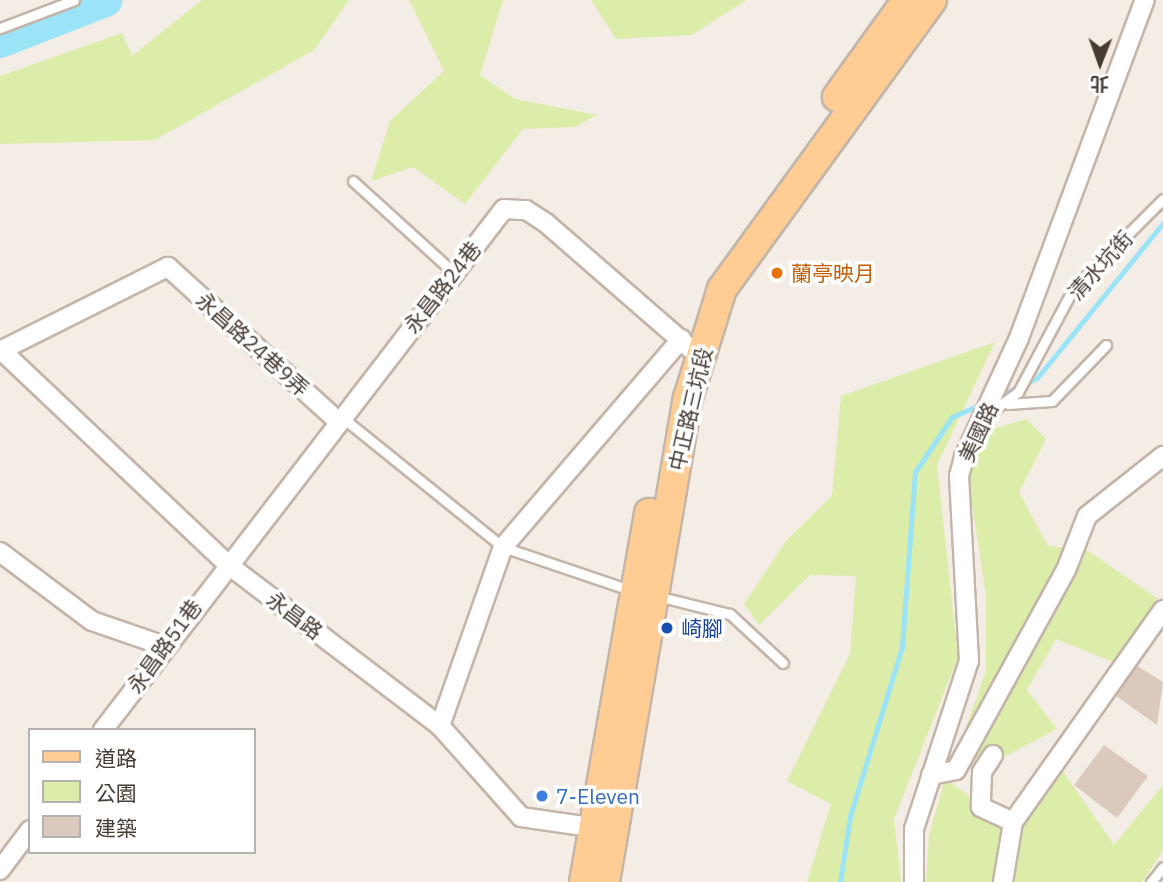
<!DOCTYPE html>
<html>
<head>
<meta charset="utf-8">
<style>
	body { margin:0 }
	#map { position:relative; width:1163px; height:882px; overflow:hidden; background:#f4ede5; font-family:"IBM Plex Sans","Noto Sans TC",sans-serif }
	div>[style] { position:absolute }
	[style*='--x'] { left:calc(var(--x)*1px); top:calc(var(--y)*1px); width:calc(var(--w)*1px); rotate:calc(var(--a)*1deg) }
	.green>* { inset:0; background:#dbeda9 }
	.stream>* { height:5px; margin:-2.5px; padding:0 2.5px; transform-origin:2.5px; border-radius:2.5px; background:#9be3f7 }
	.river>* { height:33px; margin:-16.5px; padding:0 16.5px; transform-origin:16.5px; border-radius:16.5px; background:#9be3f7 }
	.building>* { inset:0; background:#dac9bc }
	.roads { filter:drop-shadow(2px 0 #c3b5a9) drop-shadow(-2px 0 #c3b5a9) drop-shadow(0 2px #c3b5a9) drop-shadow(0 -2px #c3b5a9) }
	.lane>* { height:9px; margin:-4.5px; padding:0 4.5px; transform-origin:4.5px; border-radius:4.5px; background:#fff }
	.street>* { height:18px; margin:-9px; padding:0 9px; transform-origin:9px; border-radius:9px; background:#fff }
	.primary>* { height:28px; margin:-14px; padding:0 14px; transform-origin:14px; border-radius:14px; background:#ffcc93 }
	.dots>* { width:19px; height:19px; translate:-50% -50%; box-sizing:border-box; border:4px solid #fff; border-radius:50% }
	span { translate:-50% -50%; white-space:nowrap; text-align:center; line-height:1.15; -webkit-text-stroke:7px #fff; paint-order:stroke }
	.street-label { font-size:21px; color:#473c34 }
	.food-label { font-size:21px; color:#c56008 }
	.left { translate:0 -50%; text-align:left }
	.transit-label { font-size:21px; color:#164399 }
	.shop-label { font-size:21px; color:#366cbe }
	.legend { position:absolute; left:28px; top:728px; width:228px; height:126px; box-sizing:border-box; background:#fff; border:2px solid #b5b1ae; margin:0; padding:9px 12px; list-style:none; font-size:21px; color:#473c34 }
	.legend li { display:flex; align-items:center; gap:14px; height:35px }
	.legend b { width:35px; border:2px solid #b5b1ae }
	.north { position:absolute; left:1065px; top:28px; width:70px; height:70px; -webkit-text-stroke:5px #fff; paint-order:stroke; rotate:181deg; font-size:19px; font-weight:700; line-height:28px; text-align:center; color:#473c34 }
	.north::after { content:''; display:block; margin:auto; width:24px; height:32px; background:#473c34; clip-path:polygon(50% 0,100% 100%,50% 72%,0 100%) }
</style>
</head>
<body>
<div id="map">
	<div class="green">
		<i style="clip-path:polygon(202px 0,349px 0,314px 50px,155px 140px,0 144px,0 76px,122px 33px,132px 56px)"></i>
		<i style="clip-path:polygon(409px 0,503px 0,480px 75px,515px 99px,597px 115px,575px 127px,523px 129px,465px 204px,413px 167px,371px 181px,390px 121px,444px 71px)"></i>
		<i style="clip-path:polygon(591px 0,746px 0,692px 35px,616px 39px)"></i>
		<i style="clip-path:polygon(995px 342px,937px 465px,958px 657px,894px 819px,901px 882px,807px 882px,831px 804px,787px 781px,850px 654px,856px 576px,810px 575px,759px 625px,744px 604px,786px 541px,832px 496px,841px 396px)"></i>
		<i style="clip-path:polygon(1026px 419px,1046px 439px,1019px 492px,1048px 546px,1085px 549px,1157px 598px,1118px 664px,1056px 639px,1027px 690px,1057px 729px,998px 760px,956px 756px,986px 671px,986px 595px,968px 478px,987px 431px)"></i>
		<i style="clip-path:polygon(1058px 764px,1114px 845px,1163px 785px,1163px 851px,1142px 882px,926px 882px,929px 835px,945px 779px,1005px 821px)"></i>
	</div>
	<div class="stream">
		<i style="--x:999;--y:396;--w:42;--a:-25.3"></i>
		<i style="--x:1037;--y:378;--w:200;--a:-50.9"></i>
		<i style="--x:840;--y:882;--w:67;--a:-81.4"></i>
		<i style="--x:850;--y:816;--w:177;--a:-72.9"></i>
		<i style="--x:902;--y:647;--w:175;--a:-85.8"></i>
		<i style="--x:915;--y:472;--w:66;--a:-56.1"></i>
		<i style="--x:952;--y:417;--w:34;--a:-24"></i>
	</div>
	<div class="river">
		<i style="--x:0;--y:41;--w:113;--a:-21.3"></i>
	</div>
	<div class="building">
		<i style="clip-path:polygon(1137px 666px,1163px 682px,1157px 725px,1116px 696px)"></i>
		<i style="clip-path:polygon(1104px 745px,1148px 776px,1117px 818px,1074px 785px)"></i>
	</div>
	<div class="roads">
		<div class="lane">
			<i style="--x:0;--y:28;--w:79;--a:-20.7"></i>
			<i style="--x:353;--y:181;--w:135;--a:42.3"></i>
			<i style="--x:1008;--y:404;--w:44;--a:-3.9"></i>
			<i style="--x:1052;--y:401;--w:78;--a:-46"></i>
			<i style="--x:985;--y:416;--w:41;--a:-36"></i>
			<i style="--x:1018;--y:392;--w:117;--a:-61.9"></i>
			<i style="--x:1073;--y:289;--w:127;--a:-45"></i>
			<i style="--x:343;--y:418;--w:206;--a:38.9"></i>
			<i style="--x:503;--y:547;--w:137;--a:18.7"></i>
			<i style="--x:657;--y:596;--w:75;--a:13.9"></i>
			<i style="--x:730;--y:614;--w:72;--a:42.8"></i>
			<i style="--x:1151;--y:882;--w:19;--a:-51"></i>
		</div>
		<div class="street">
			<i style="--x:1;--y:350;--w:310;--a:43.4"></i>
			<i style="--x:226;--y:563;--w:269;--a:37.3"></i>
			<i style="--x:440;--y:726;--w:122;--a:48.3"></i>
			<i style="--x:521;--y:817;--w:84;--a:8.2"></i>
			<i style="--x:0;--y:351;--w:188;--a:-26.6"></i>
			<i style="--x:168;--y:267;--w:229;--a:42.2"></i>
			<i style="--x:0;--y:552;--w:115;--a:36.9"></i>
			<i style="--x:92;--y:621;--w:76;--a:19.1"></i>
			<i style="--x:440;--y:726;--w:190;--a:-70.6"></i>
			<i style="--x:503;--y:547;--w:274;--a:-49.4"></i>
			<i style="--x:103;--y:730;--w:657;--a:-52.42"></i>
			<i style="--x:504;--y:209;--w:22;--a:3"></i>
			<i style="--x:526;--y:210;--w:24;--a:33"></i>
			<i style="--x:546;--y:223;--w:204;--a:41"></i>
			<i style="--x:993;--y:755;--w:20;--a:123"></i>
			<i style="--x:982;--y:772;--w:35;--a:92"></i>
			<i style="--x:981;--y:807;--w:35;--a:25"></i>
			<i style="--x:1013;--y:822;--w:260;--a:-54.7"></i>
			<i style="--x:931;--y:775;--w:25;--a:-11"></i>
			<i style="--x:956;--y:770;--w:228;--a:-61.2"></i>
			<i style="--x:1066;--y:570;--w:58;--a:-68.7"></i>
			<i style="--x:1087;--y:516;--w:97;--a:-38.3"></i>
			<i style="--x:0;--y:870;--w:50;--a:-53.1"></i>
			<i style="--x:914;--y:882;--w:53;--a:-90"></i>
			<i style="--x:914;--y:829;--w:177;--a:-71.9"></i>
			<i style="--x:969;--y:661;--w:185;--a:-93.1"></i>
			<i style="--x:959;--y:476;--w:20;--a:-75"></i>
			<i style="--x:964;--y:457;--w:131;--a:-65.2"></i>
			<i style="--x:1019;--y:338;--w:361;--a:-69.6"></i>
			<i style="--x:1003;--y:882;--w:61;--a:-80.5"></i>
		</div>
		<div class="primary">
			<i style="--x:837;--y:97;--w:120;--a:-54.2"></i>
			<i style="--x:584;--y:882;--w:375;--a:-80"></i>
			<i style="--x:605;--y:882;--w:491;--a:-80.3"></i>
			<i style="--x:688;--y:398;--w:114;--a:-72.7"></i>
			<i style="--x:722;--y:289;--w:357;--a:-54"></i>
		</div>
	</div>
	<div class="dots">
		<i style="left:777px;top:273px;background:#e8710a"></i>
		<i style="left:667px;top:628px;background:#1a4fb4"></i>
		<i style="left:542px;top:796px;background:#3f7fe0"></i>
	</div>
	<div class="street-label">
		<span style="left:1100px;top:265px;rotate:-48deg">清水坑街</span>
		<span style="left:442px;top:287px;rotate:-52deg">永昌路24巷</span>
		<span style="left:253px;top:344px;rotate:42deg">永昌路24巷9弄</span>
		<span style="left:690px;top:409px;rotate:-77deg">中正路三坑段</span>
		<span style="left:978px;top:432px;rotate:-65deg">美國路</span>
		<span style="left:295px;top:615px;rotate:37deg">永昌路</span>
		<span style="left:164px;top:646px;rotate:-54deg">永昌路51巷</span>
	</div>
	<div class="food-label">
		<span class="left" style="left:791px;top:273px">蘭亭映月</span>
	</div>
	<div class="transit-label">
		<span class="left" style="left:681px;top:628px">崎腳</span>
	</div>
	<div class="shop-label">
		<span class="left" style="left:556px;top:796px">7-Eleven</span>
	</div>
	<ul class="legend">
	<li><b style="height:9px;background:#ffcc93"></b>道路</li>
	<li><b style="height:19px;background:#dbeda9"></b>公園</li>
	<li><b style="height:19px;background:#dac9bc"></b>建築</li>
	</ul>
	<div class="north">北</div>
</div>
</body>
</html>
